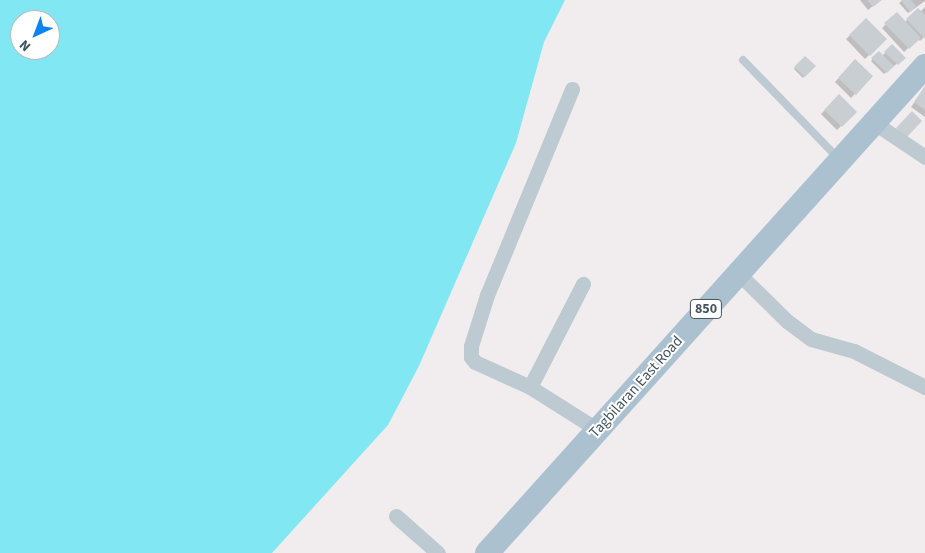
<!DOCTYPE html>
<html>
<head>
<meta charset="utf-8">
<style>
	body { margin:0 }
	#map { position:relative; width:925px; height:553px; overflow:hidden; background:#f1edee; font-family:"Source Sans 3",sans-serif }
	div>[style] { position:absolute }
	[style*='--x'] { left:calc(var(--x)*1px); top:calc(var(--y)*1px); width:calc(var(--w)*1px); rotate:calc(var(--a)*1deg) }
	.water>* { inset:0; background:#81e7f3 }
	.shadow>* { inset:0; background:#0003 }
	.building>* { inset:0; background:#c9ced3 }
	.service>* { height:8px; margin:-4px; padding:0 4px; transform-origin:4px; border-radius:4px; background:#bdcad1 }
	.minor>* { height:15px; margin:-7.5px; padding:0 7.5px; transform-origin:7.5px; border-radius:7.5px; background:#bdcad1 }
	.primary>* { height:24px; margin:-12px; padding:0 12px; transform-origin:12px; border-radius:12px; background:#abc1cf }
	span { translate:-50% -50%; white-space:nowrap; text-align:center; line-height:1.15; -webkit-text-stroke:4px #fff; paint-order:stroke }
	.shield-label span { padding:1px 4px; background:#fff; border:1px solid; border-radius:4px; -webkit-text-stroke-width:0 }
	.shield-label { font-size:14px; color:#44545d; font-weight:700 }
	.street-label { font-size:15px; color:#44545d }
	.north { position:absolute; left:10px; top:10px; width:50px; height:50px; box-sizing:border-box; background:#fff; border:1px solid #b4bbbe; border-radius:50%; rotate:223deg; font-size:14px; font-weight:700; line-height:20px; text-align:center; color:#44545d }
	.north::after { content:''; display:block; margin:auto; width:18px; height:22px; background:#0a84ee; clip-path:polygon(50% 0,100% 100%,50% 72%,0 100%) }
</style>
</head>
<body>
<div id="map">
	<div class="water">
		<i style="clip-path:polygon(evenodd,0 0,565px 0,544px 42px,516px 143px,419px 366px,388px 425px,272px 553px,0 553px,0 0,20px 20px,50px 20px,50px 50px,20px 50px,20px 20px)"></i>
	</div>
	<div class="shadow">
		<i style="clip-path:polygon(860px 0,880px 0,868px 10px)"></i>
		<i style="clip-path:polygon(903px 0,925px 0,925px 1px,908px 13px,899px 3px)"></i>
		<i style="clip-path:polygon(925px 7px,925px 36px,920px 41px,918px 39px,904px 52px,882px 28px,897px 14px,905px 22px,918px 10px,920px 12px)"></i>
		<i style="clip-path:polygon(866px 20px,885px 39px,865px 59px,846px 39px)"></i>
		<i style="clip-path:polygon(892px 46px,904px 58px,884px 74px,871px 61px,879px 52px,882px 56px)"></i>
		<i style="clip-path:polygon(805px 57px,814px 66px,803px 78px,794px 69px)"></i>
		<i style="clip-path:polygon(855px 61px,871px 76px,851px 98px,835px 82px)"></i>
		<i style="clip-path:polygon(925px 88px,925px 117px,911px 107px)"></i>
		<i style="clip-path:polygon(839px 96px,855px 112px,837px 130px,821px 114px)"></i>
	</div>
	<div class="building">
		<i style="clip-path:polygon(867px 0,882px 0,873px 7px)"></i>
		<i style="clip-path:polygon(901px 0,911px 0,916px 6px,910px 12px)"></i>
		<i style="clip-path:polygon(918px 8px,925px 15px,925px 39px,906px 19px)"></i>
		<i style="clip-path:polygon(897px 12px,921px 38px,909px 49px,884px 23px)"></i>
		<i style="clip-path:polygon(866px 18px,887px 39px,870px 56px,849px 35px)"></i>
		<i style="clip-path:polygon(892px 44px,906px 58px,898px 65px,884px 52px)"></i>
		<i style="clip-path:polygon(879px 51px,894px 66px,887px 73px,871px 58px)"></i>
		<i style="clip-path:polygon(805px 56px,816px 66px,805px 77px,794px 67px)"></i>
		<i style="clip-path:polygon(855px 59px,873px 76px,856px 95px,838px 78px)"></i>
		<i style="clip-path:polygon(925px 86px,925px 110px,914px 102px)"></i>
		<i style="clip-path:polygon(839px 94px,857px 112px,842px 127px,824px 110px)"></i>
		<i style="clip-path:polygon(912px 111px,922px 121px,906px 138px,896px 128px)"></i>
	</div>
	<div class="service">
		<i style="--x:743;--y:60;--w:136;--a:45.9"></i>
	</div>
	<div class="minor">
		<i style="--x:572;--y:89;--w:223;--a:112.4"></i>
		<i style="--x:487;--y:295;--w:53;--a:107.4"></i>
		<i style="--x:471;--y:346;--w:11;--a:90"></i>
		<i style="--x:471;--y:357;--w:6;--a:51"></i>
		<i style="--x:475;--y:362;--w:60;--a:24.4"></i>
		<i style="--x:530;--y:387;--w:80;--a:32.3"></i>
		<i style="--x:873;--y:122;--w:63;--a:33.9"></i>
		<i style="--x:738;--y:273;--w:69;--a:44.4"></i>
		<i style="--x:787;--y:321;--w:30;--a:37"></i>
		<i style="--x:811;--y:339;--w:45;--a:15.6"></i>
		<i style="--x:854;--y:351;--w:80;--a:26.9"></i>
		<i style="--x:530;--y:387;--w:116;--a:-62.8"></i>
		<i style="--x:396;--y:516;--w:56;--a:41.4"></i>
	</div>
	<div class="primary">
		<i style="--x:487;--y:553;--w:655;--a:-48.03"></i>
	</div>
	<div class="shield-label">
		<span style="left:706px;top:309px">850</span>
	</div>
	<div class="street-label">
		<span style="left:636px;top:387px;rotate:-48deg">Tagbilaran East Road</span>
	</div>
	<div class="north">N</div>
</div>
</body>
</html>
